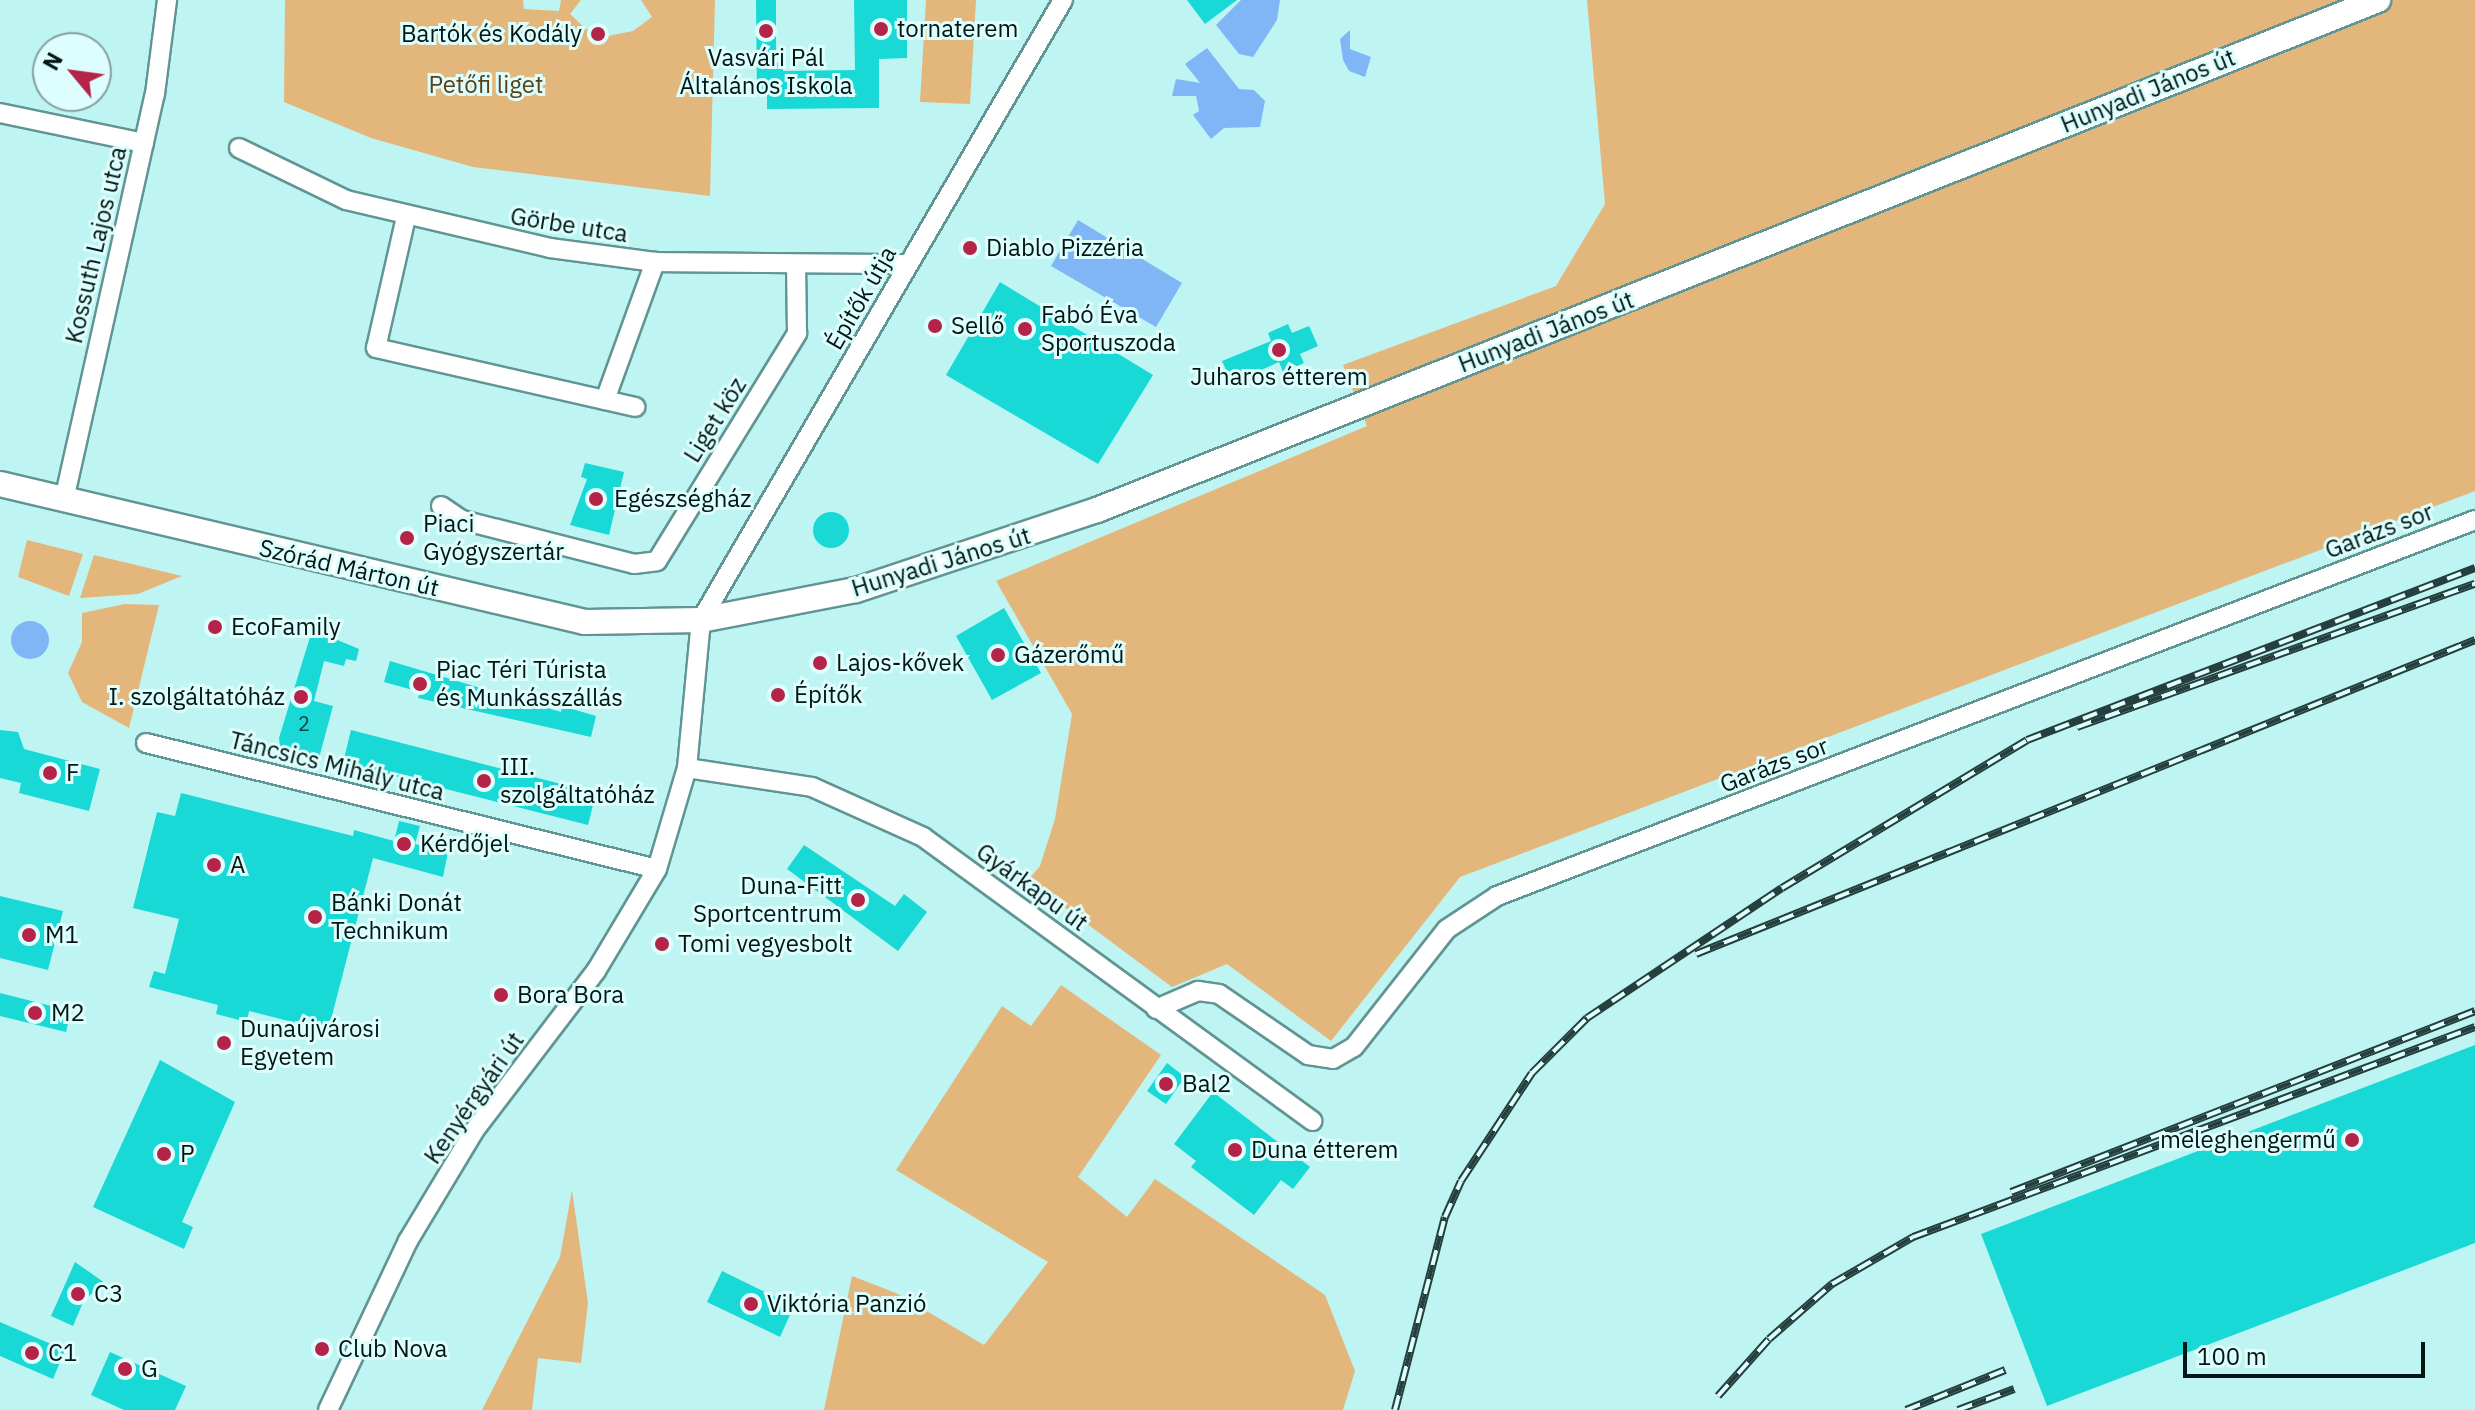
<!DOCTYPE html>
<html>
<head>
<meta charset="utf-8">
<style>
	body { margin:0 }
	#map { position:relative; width:2475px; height:1410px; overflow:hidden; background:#bef5f3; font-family:"IBM Plex Sans",sans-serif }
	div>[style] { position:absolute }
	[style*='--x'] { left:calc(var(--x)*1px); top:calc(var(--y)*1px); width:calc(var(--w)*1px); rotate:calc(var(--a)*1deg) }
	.green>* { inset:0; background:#e3b67b }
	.water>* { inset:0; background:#80b6f5 }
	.round { border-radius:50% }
	.building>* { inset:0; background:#19d9d6 }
	.roads { filter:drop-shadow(2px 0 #609593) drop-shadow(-2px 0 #609593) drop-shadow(0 2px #609593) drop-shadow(0 -2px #609593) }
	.minor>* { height:18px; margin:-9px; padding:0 9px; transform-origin:9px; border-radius:9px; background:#fff }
	.tertiary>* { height:24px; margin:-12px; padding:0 12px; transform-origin:12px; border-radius:12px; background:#fff }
	.rail>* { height:8px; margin-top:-4px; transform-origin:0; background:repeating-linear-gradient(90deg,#ddfefc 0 15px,#243f3e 0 30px); box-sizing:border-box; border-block:2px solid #243f3e }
	.dots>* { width:22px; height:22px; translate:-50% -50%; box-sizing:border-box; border:4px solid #ddfefc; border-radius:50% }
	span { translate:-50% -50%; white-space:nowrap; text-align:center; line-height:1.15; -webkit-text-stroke:6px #ddfefc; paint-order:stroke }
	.number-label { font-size:20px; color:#084745 }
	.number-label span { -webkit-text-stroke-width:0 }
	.poi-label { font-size:24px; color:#021615 }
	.left { translate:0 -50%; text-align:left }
	.right { translate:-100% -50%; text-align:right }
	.park-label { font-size:24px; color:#5c401a }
	.street-label { font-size:24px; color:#021615 }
	.north { position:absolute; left:32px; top:32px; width:80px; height:80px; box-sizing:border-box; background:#ddfefc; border:2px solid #85a1a0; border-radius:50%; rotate:299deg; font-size:22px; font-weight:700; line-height:32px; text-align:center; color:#021615 }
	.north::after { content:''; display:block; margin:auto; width:28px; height:36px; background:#b52348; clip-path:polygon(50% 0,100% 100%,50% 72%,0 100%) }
	.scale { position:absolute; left:2183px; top:1342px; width:242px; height:36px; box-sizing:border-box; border:4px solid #021615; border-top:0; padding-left:10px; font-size:24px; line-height:28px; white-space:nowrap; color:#021615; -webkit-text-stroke:6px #ddfefc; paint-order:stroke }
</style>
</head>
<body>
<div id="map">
	<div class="green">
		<i style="clip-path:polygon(285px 0,523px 0,524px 9px,559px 11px,561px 0,581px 0,570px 14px,586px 29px,608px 36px,633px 31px,652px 17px,641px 0,715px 0,710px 196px,473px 167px,371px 138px,284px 102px)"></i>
		<i style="clip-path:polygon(926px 0,976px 0,970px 104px,920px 102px)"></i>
		<i style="clip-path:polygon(1587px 0,2475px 0,2475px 491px,1460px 877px,1331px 1041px,1227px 964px,1172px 987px,1028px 880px,1040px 866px,1055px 819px,1072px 714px,996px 581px,1367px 426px,1343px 365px,1556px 286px,1605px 204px)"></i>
		<i style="clip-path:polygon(27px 540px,83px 554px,69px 596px,18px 577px)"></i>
		<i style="clip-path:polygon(94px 555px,182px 576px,138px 594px,80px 598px)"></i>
		<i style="clip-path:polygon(125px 604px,159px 605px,129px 728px,82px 702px,68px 673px,82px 642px,82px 613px)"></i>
		<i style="clip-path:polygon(1061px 985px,1161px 1055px,1078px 1177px,1127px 1217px,1155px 1179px,1325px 1295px,1355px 1371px,1343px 1410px,824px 1410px,852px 1276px,896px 1293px,984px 1345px,1048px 1262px,896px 1170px,1002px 1006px,1031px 1026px)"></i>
		<i style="clip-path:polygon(572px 1190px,588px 1303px,581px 1363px,538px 1358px,532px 1410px,482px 1410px,560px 1257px)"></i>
	</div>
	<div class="water">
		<i style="clip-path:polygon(1241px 0,1280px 0,1277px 20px,1253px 57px,1239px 54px,1216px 25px)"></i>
		<i style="clip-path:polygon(1350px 30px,1350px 49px,1371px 57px,1365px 77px,1349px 71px,1343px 60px,1340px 39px)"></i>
		<i style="clip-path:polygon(1207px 48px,1239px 89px,1254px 90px,1265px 101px,1260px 127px,1224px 128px,1211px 139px,1193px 115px,1199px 111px,1196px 96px,1172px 96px,1176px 79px,1200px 83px,1185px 64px)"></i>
		<i style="clip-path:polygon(1078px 220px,1182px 283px,1156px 327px,1051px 266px)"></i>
		<i class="round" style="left:11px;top:621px;width:38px;height:38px"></i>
	</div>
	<div class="building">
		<i style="clip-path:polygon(756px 0,776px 0,776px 63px,783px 62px,783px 71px,855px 70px,854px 0,907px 0,907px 58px,879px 59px,879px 108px,767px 109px,767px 96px,757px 96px)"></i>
		<i style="clip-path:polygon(1187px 0,1237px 0,1205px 24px)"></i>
		<i style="clip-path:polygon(1000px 282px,1153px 375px,1098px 464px,946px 375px)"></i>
		<i style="clip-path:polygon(1288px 324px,1292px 333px,1309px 326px,1318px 346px,1300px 354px,1304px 363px,1283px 372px,1279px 362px,1232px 383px,1222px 361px,1271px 341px,1268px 333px)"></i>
		<i style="clip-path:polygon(585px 463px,624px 472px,609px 535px,570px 525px,587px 479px,581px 477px)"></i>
		<i class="round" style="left:813px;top:512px;width:36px;height:36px"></i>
		<i style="clip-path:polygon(1004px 608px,1041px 673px,992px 700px,956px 636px)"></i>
		<i style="clip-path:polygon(328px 636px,359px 649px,356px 661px,346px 659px,344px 666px,324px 661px,314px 701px,333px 706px,319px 758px,280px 747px,279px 738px,310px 637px)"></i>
		<i style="clip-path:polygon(390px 661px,561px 712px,562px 706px,596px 716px,591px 737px,418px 698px,420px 692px,384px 682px)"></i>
		<i style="clip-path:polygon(0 730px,18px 732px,24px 749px,100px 769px,89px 811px,19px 793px,21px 783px,0 778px)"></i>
		<i style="clip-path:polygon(351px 730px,596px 793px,588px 825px,343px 763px)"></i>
		<i style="clip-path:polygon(181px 793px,353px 836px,354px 830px,394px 841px,399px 821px,420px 826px,415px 844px,448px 852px,443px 877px,373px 858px,328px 1031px,249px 1011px,247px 1022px,216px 1014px,218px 1005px,149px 987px,154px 971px,165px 974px,179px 919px,133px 908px,157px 812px,175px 816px)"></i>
		<i style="clip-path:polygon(804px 845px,895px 906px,904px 894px,927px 912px,898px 951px,787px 869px)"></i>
		<i style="clip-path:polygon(0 896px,63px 911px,48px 970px,0 958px)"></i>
		<i style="clip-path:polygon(0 993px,71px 1011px,66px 1032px,0 1016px)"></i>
		<i style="clip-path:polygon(2475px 1045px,2475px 1243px,2047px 1406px,1981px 1234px)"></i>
		<i style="clip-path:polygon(160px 1060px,235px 1102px,182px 1222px,193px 1227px,184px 1249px,93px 1207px)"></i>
		<i style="clip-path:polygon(1167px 1063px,1185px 1077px,1166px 1104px,1147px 1091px)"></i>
		<i style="clip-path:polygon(1213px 1092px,1310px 1167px,1293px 1189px,1281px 1180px,1254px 1215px,1191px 1167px,1196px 1161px,1174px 1144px)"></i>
		<i style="clip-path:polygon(75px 1262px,105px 1283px,84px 1300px,73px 1326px,51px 1316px)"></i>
		<i style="clip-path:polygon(722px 1271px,794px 1306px,780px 1337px,707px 1302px)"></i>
		<i style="clip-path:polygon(0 1322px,65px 1350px,53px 1379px,0 1356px)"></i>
		<i style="clip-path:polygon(110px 1352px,186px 1386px,175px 1410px,124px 1410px,91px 1395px)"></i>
	</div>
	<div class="roads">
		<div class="minor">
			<i style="--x:0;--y:113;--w:147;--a:11.8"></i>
			<i style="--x:239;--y:148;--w:119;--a:25.9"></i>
			<i style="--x:346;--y:200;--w:210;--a:13.2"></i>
			<i style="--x:550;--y:248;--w:106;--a:7.6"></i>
			<i style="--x:655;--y:262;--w:253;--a:0.5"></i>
			<i style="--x:406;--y:217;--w:134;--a:102.9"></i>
			<i style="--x:376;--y:348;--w:266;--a:12.8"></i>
			<i style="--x:605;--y:400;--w:147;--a:-70.1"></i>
			<i style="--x:64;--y:500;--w:416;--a:-77.4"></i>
			<i style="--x:155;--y:94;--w:95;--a:-82.7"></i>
			<i style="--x:441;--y:506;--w:25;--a:34"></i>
			<i style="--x:462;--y:520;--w:178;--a:14.3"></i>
			<i style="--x:634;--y:564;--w:23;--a:-7"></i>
			<i style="--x:657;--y:561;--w:268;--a:-58.4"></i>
			<i style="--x:797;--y:333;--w:69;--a:-90.8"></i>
			<i style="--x:146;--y:743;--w:526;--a:13.85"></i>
			<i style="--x:687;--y:768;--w:126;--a:8.6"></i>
			<i style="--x:812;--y:787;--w:122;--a:24.2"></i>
			<i style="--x:923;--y:837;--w:482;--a:36.1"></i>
			<i style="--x:1156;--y:1009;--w:46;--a:-23.2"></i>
			<i style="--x:1198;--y:991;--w:21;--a:8"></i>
			<i style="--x:1219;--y:994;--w:108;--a:34.4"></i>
			<i style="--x:1308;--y:1055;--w:25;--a:9"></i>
			<i style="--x:1333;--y:1059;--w:24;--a:-30"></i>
			<i style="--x:1354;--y:1047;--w:150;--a:-51.8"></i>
			<i style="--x:1447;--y:929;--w:60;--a:-33.4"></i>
			<i style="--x:1497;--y:896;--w:1048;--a:-21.03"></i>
			<i style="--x:328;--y:1410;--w:187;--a:-64.7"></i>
			<i style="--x:408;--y:1241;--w:128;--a:-59"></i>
			<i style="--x:474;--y:1131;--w:201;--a:-52.7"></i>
			<i style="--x:596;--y:971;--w:119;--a:-59.1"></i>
			<i style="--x:657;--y:869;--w:105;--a:-73.5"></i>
			<i style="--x:687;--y:768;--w:149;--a:-84.6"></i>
			<i style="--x:701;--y:620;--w:718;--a:-59.72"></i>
		</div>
		<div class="tertiary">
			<i style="--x:0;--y:484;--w:601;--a:13.27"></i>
			<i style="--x:585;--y:622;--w:116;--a:-1"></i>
			<i style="--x:701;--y:620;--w:158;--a:-11"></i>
			<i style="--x:856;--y:590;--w:254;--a:-18.4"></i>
			<i style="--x:1097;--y:510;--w:1379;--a:-21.71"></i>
		</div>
	</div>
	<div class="rail">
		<i style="--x:2077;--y:727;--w:423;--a:-19.8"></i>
		<i style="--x:1696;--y:954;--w:840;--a:-21.95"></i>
		<i style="--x:2011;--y:1192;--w:498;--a:-21.3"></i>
		<i style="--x:1718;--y:1396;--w:76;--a:-48.2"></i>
		<i style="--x:1769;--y:1339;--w:84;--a:-41.1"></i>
		<i style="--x:1832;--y:1284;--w:94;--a:-30.1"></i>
		<i style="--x:1913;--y:1237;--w:600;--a:-20.49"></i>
		<i style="--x:1395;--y:1410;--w:199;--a:-75.5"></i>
		<i style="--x:1445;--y:1217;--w:39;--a:-66"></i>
		<i style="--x:1461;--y:1181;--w:129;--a:-56.7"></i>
		<i style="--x:1532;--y:1073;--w:78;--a:-45"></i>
		<i style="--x:1587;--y:1018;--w:234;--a:-33.7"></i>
		<i style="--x:1782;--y:888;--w:286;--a:-31.1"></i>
		<i style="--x:2027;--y:740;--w:480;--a:-21"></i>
		<i style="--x:1906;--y:1410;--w:107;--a:-22"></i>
		<i style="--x:1958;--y:1410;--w:60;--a:-20.6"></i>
	</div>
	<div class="dots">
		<i style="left:881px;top:29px;background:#b52348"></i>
		<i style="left:766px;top:31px;background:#b52348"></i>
		<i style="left:598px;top:34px;background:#b52348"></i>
		<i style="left:970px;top:248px;background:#b52348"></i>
		<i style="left:935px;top:326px;background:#b52348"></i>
		<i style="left:1025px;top:329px;background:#b52348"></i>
		<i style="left:1279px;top:350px;background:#b52348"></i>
		<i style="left:596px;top:499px;background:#b52348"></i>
		<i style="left:407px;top:538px;background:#b52348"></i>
		<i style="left:215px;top:627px;background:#b52348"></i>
		<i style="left:998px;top:655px;background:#b52348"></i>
		<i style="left:820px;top:663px;background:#b52348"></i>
		<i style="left:420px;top:684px;background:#b52348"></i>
		<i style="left:778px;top:695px;background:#b52348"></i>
		<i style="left:301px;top:697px;background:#b52348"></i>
		<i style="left:50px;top:773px;background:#b52348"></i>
		<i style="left:484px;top:781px;background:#b52348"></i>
		<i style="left:404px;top:844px;background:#b52348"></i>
		<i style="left:214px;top:865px;background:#b52348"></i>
		<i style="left:858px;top:900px;background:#b52348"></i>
		<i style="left:315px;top:917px;background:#b52348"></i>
		<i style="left:29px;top:935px;background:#b52348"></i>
		<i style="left:662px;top:944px;background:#b52348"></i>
		<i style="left:501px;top:995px;background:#b52348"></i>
		<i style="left:35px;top:1013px;background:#b52348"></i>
		<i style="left:224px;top:1043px;background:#b52348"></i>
		<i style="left:1166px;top:1084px;background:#b52348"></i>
		<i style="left:2352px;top:1140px;background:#b52348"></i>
		<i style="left:1235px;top:1150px;background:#b52348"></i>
		<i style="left:164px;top:1154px;background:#b52348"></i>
		<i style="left:78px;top:1294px;background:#b52348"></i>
		<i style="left:751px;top:1304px;background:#b52348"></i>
		<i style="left:322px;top:1349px;background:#b52348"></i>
		<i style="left:32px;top:1353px;background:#b52348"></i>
		<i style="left:125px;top:1369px;background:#b52348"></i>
	</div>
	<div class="number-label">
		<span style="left:304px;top:723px">2</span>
	</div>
	<div class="poi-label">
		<span class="left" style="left:897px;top:29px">tornaterem</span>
		<span class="right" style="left:582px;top:34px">Bartók és Kodály</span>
		<span style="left:766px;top:72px">Vasvári Pál<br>Általános Iskola</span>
		<span class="left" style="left:986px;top:248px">Diablo Pizzéria</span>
		<span class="left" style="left:1041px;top:329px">Fabó Éva<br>Sportuszoda</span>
		<span class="left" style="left:951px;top:326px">Sellő</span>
		<span style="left:1279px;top:377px">Juharos étterem</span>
		<span class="left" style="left:614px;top:499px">Egészségház</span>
		<span class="left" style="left:423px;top:538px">Piaci<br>Gyógyszertár</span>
		<span class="left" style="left:231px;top:627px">EcoFamily</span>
		<span class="left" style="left:1014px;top:655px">Gázerőmű</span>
		<span class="left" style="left:836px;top:663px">Lajos-kővek</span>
		<span class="left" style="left:436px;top:684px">Piac Téri Túrista<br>és Munkásszállás</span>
		<span class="left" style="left:794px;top:695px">Építők</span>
		<span class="right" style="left:285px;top:697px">I. szolgáltatóház</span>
		<span class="left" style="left:500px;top:781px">III.<br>szolgáltatóház</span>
		<span class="left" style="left:66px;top:773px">F</span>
		<span class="left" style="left:420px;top:844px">Kérdőjel</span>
		<span class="left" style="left:230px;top:865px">A</span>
		<span class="right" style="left:842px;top:900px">Duna-Fitt<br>Sportcentrum</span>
		<span class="left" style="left:331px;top:917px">Bánki Donát<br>Technikum</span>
		<span class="left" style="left:45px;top:935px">M1</span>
		<span class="left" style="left:678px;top:944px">Tomi vegyesbolt</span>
		<span class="left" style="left:517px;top:995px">Bora Bora</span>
		<span class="left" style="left:51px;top:1013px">M2</span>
		<span class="left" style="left:240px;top:1043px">Dunaújvárosi<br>Egyetem</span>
		<span class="left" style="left:1182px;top:1084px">Bal2</span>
		<span class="right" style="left:2336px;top:1140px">meleghengermű</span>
		<span class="left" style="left:1251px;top:1150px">Duna étterem</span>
		<span class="left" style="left:180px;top:1154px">P</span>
		<span class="left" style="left:94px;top:1294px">C3</span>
		<span class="left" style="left:767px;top:1304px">Viktória Panzió</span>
		<span class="left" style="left:338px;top:1349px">Club Nova</span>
		<span class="left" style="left:48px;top:1353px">C1</span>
		<span class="left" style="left:141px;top:1369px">G</span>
	</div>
	<div class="park-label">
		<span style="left:486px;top:85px">Petőfi liget</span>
	</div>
	<div class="street-label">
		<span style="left:2148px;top:91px;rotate:-22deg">Hunyadi János út</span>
		<span style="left:569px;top:225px;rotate:9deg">Görbe utca</span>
		<span style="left:96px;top:245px;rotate:-77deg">Kossuth Lajos utca</span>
		<span style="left:861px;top:298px;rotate:-60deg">Építők útja</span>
		<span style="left:1546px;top:332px;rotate:-21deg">Hunyadi János út</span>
		<span style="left:715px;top:420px;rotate:-58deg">Liget köz</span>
		<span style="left:2379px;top:531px;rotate:-21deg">Garázs sor</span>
		<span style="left:941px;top:562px;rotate:-17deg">Hunyadi János út</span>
		<span style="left:349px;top:568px;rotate:13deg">Szórád Márton út</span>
		<span style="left:1774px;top:765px;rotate:-21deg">Garázs sor</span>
		<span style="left:337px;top:766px;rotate:14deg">Táncsics Mihály utca</span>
		<span style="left:1032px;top:887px;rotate:36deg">Gyárkapu út</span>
		<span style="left:474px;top:1098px;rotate:-55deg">Kenyérgyári út</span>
	</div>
	<div class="north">N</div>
	<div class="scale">100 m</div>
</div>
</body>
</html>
